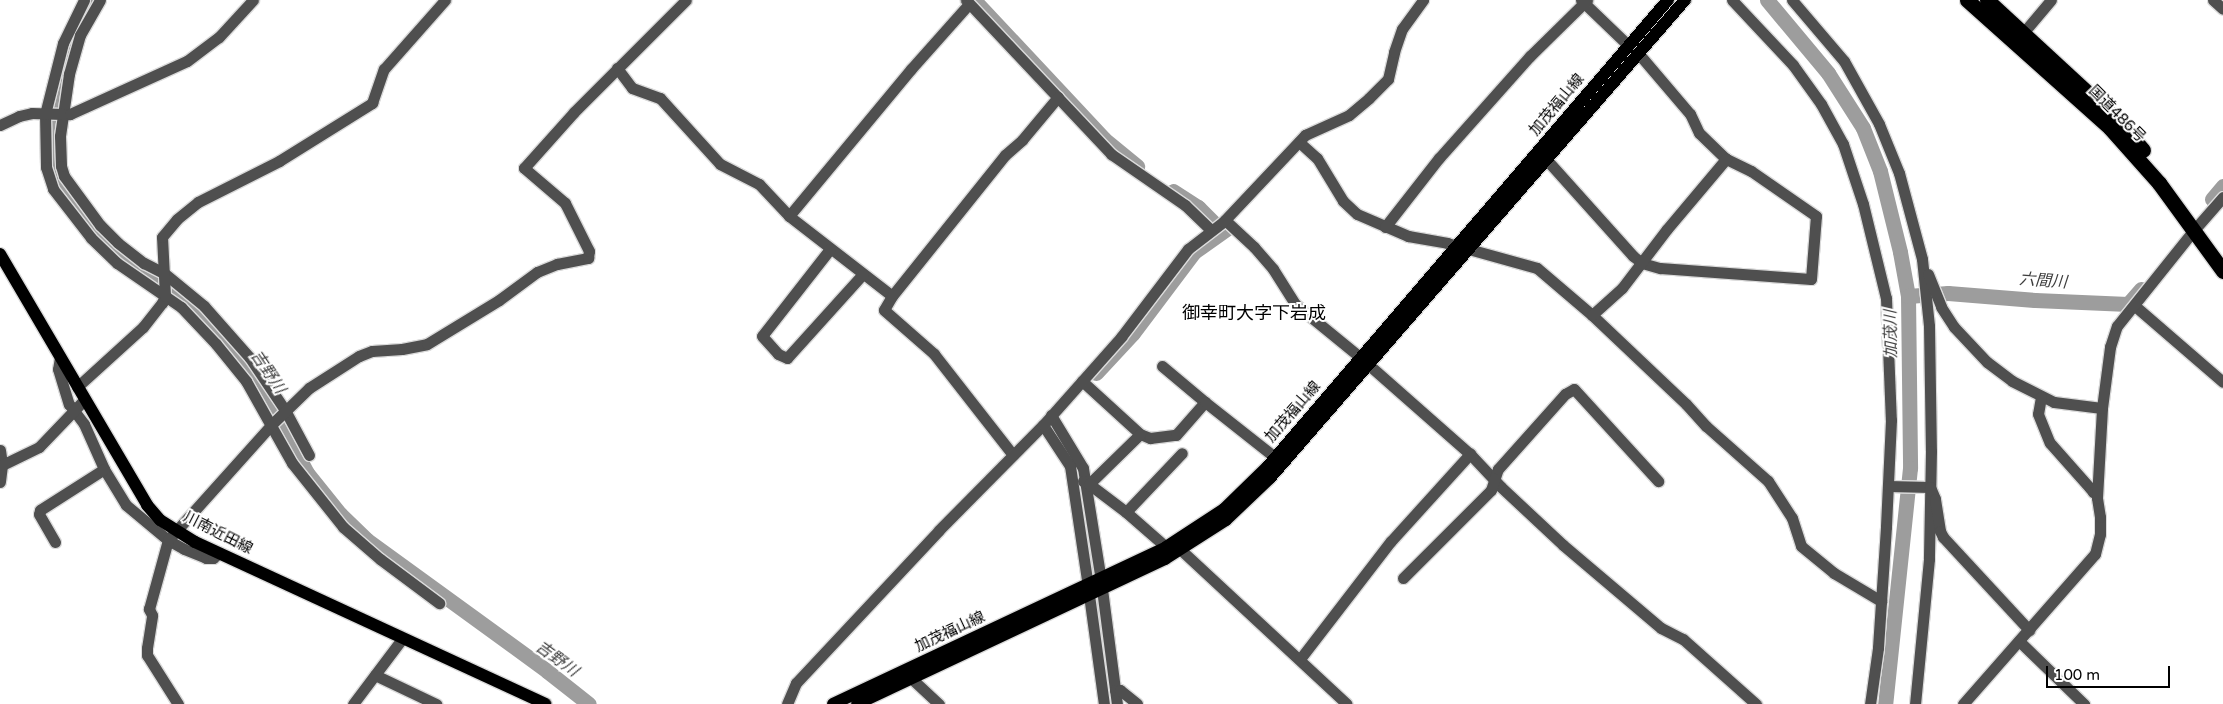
<!DOCTYPE html>
<html>
<head>
<meta charset="utf-8">
<style>
	body { margin:0 }
	#map { position:relative; width:2223px; height:704px; overflow:hidden; background:#fff; font-family:"Varela Round","Noto Sans JP",sans-serif }
	div>[style] { position:absolute }
	[style*='--x'] { left:calc(var(--x)*1px); top:calc(var(--y)*1px); width:calc(var(--w)*1px); rotate:calc(var(--a)*1deg) }
	.river>* { height:15px; margin:-7.5px; padding:0 7.5px; transform-origin:7.5px; border-radius:7.5px; background:#9d9d9d }
	.roads { filter:drop-shadow(1px 0 #dbdbdb) drop-shadow(-1px 0 #dbdbdb) drop-shadow(0 1px #dbdbdb) drop-shadow(0 -1px #dbdbdb) }
	.minor>* { height:11px; margin:-5.5px; padding:0 5.5px; transform-origin:5.5px; border-radius:5.5px; background:#4f4f4f }
	.major>* { height:12px; margin:-6px; padding:0 6px; transform-origin:6px; border-radius:6px; background:#000 }
	.highway>* { height:15px; margin:-7.5px; padding:0 7.5px; transform-origin:7.5px; border-radius:7.5px; background:#000 }
	span { translate:-50% -50%; white-space:nowrap; text-align:center; line-height:1.15; -webkit-text-stroke:4px #fff; paint-order:stroke }
	.street-label { font-size:15px; color:#000 }
	.water-label { font-size:16px; color:#3e3e3e; font-style:italic }
	.quarter-label { font-size:18px; color:#000 }
	.scale { position:absolute; left:2046px; top:666px; width:124px; height:22px; box-sizing:border-box; border:2px solid #000; border-top:0; padding-left:6px; font-size:15px; line-height:18px; white-space:nowrap; color:#000; -webkit-text-stroke:4px #fff; paint-order:stroke }
</style>
</head>
<body>
<div id="map">
	<div class="river">
		<i style="--x:92;--y:0;--w:35;--a:119"></i>
		<i style="--x:75;--y:31;--w:73;--a:105.9"></i>
		<i style="--x:55;--y:101;--w:41;--a:92.8"></i>
		<i style="--x:53;--y:142;--w:33;--a:88"></i>
		<i style="--x:54;--y:175;--w:12;--a:59"></i>
		<i style="--x:60;--y:185;--w:78;--a:50.2"></i>
		<i style="--x:110;--y:245;--w:23;--a:43"></i>
		<i style="--x:127;--y:261;--w:52;--a:31"></i>
		<i style="--x:172;--y:288;--w:19;--a:39"></i>
		<i style="--x:187;--y:300;--w:42;--a:47.9"></i>
		<i style="--x:215;--y:331;--w:63;--a:49.5"></i>
		<i style="--x:256;--y:379;--w:34;--a:60"></i>
		<i style="--x:273;--y:408;--w:73;--a:62.4"></i>
		<i style="--x:307;--y:473;--w:53;--a:51.2"></i>
		<i style="--x:340;--y:514;--w:37;--a:44"></i>
		<i style="--x:367;--y:540;--w:223;--a:36"></i>
		<i style="--x:547;--y:671;--w:53;--a:38.2"></i>
		<i style="--x:974;--y:0;--w:190;--a:46.9"></i>
		<i style="--x:1104;--y:139;--w:43;--a:39.3"></i>
		<i style="--x:1767;--y:0;--w:95;--a:50.1"></i>
		<i style="--x:1828;--y:73;--w:65;--a:57.5"></i>
		<i style="--x:1863;--y:128;--w:46;--a:68.4"></i>
		<i style="--x:1880;--y:171;--w:83;--a:76.1"></i>
		<i style="--x:1900;--y:252;--w:45;--a:79.7"></i>
		<i style="--x:1908;--y:296;--w:172;--a:89.3"></i>
		<i style="--x:1910;--y:468;--w:237;--a:96"></i>
		<i style="--x:1173;--y:191;--w:30;--a:33"></i>
		<i style="--x:1198;--y:207;--w:34;--a:45"></i>
		<i style="--x:2212;--y:199;--w:17;--a:-50"></i>
		<i style="--x:1908;--y:296;--w:40;--a:-4.3"></i>
		<i style="--x:1948;--y:293;--w:87;--a:4.6"></i>
		<i style="--x:2035;--y:300;--w:93;--a:2.5"></i>
		<i style="--x:2128;--y:304;--w:20;--a:-49"></i>
		<i style="--x:1096;--y:373;--w:54;--a:-47.2"></i>
		<i style="--x:1133;--y:333;--w:101;--a:-53"></i>
		<i style="--x:1194;--y:252;--w:43;--a:-35.5"></i>
		<i style="--x:1083;--y:500;--w:206;--a:82.2"></i>
	</div>
	<div class="roads">
		<div class="minor">
			<i style="--x:84;--y:0;--w:48;--a:116"></i>
			<i style="--x:63;--y:43;--w:73;--a:104.2"></i>
			<i style="--x:45;--y:114;--w:53;--a:88.9"></i>
			<i style="--x:46;--y:167;--w:23;--a:72"></i>
			<i style="--x:53;--y:189;--w:62;--a:52.2"></i>
			<i style="--x:91;--y:238;--w:36;--a:44"></i>
			<i style="--x:117;--y:263;--w:78;--a:34.5"></i>
			<i style="--x:181;--y:307;--w:51;--a:46.6"></i>
			<i style="--x:216;--y:344;--w:48;--a:51"></i>
			<i style="--x:246;--y:381;--w:94;--a:60.7"></i>
			<i style="--x:292;--y:463;--w:82;--a:51.4"></i>
			<i style="--x:343;--y:527;--w:49;--a:40.9"></i>
			<i style="--x:380;--y:559;--w:74;--a:36.7"></i>
			<i style="--x:100;--y:0;--w:40;--a:119.7"></i>
			<i style="--x:80;--y:35;--w:41;--a:105.8"></i>
			<i style="--x:69;--y:74;--w:63;--a:98.3"></i>
			<i style="--x:60;--y:136;--w:30;--a:88"></i>
			<i style="--x:61;--y:166;--w:10;--a:73"></i>
			<i style="--x:64;--y:176;--w:61;--a:53.7"></i>
			<i style="--x:100;--y:225;--w:25;--a:45"></i>
			<i style="--x:118;--y:243;--w:33;--a:38"></i>
			<i style="--x:144;--y:263;--w:22;--a:27"></i>
			<i style="--x:164;--y:273;--w:52;--a:39.5"></i>
			<i style="--x:204;--y:306;--w:69;--a:48.5"></i>
			<i style="--x:250;--y:358;--w:63;--a:56.1"></i>
			<i style="--x:285;--y:410;--w:51;--a:61.9"></i>
			<i style="--x:966;--y:0;--w:212;--a:46.7"></i>
			<i style="--x:1111;--y:154;--w:90;--a:34.6"></i>
			<i style="--x:1185;--y:205;--w:36;--a:44"></i>
			<i style="--x:1581;--y:0;--w:66;--a:43.8"></i>
			<i style="--x:1732;--y:0;--w:89;--a:46.8"></i>
			<i style="--x:1793;--y:65;--w:48;--a:54.3"></i>
			<i style="--x:1821;--y:104;--w:46;--a:61.2"></i>
			<i style="--x:1843;--y:144;--w:63;--a:71.6"></i>
			<i style="--x:1863;--y:204;--w:97;--a:76.3"></i>
			<i style="--x:1886;--y:298;--w:122;--a:87.7"></i>
			<i style="--x:1891;--y:420;--w:107;--a:92.7"></i>
			<i style="--x:1886;--y:527;--w:121;--a:93.8"></i>
			<i style="--x:1878;--y:648;--w:57;--a:98.1"></i>
			<i style="--x:1792;--y:0;--w:80;--a:49.6"></i>
			<i style="--x:1844;--y:61;--w:72;--a:60.9"></i>
			<i style="--x:1879;--y:124;--w:53;--a:67.8"></i>
			<i style="--x:1899;--y:173;--w:89;--a:75"></i>
			<i style="--x:1922;--y:259;--w:67;--a:84"></i>
			<i style="--x:1929;--y:326;--w:125;--a:89.1"></i>
			<i style="--x:1931;--y:451;--w:108;--a:91.1"></i>
			<i style="--x:1929;--y:559;--w:146;--a:95.5"></i>
			<i style="--x:2213;--y:0;--w:13;--a:42"></i>
			<i style="--x:2018;--y:39;--w:51;--a:-49.8"></i>
			<i style="--x:617;--y:68;--w:25;--a:53"></i>
			<i style="--x:632;--y:88;--w:30;--a:20"></i>
			<i style="--x:660;--y:98;--w:89;--a:47.7"></i>
			<i style="--x:720;--y:164;--w:44;--a:27.1"></i>
			<i style="--x:759;--y:184;--w:44;--a:46.8"></i>
			<i style="--x:789;--y:216;--w:130;--a:37.8"></i>
			<i style="--x:892;--y:296;--w:16;--a:120"></i>
			<i style="--x:884;--y:310;--w:67;--a:41.3"></i>
			<i style="--x:934;--y:354;--w:128;--a:52"></i>
			<i style="--x:0;--y:125;--w:21;--a:-25"></i>
			<i style="--x:19;--y:116;--w:13;--a:-13"></i>
			<i style="--x:32;--y:113;--w:38;--a:2"></i>
			<i style="--x:70;--y:114;--w:128;--a:-24.4"></i>
			<i style="--x:187;--y:61;--w:40;--a:-37"></i>
			<i style="--x:219;--y:37;--w:50;--a:-47.4"></i>
			<i style="--x:1299;--y:142;--w:24;--a:42"></i>
			<i style="--x:1317;--y:158;--w:50;--a:58.8"></i>
			<i style="--x:1343;--y:201;--w:19;--a:43"></i>
			<i style="--x:1357;--y:214;--w:56;--a:23.3"></i>
			<i style="--x:1408;--y:236;--w:40;--a:10"></i>
			<i style="--x:1447;--y:243;--w:93;--a:15.5"></i>
			<i style="--x:1537;--y:268;--w:72;--a:40.5"></i>
			<i style="--x:1592;--y:315;--w:129;--a:43.4"></i>
			<i style="--x:1686;--y:404;--w:30;--a:48"></i>
			<i style="--x:1706;--y:426;--w:83;--a:41.6"></i>
			<i style="--x:1768;--y:481;--w:44;--a:57"></i>
			<i style="--x:1792;--y:518;--w:29;--a:72"></i>
			<i style="--x:1801;--y:546;--w:43;--a:39.3"></i>
			<i style="--x:1834;--y:573;--w:55;--a:30.8"></i>
			<i style="--x:1546;--y:159;--w:130;--a:48.1"></i>
			<i style="--x:1633;--y:256;--w:11;--a:38"></i>
			<i style="--x:1642;--y:263;--w:19;--a:16"></i>
			<i style="--x:1660;--y:268;--w:151;--a:4.2"></i>
			<i style="--x:1811;--y:279;--w:63;--a:-85.5"></i>
			<i style="--x:1816;--y:216;--w:79;--a:-145.3"></i>
			<i style="--x:1751;--y:171;--w:28;--a:-154"></i>
			<i style="--x:1726;--y:159;--w:37;--a:-136"></i>
			<i style="--x:1699;--y:133;--w:21;--a:-115"></i>
			<i style="--x:1690;--y:114;--w:80;--a:-130.4"></i>
			<i style="--x:789;--y:216;--w:191;--a:-50.3"></i>
			<i style="--x:911;--y:69;--w:87;--a:-48.3"></i>
			<i style="--x:1225;--y:220;--w:40;--a:43"></i>
			<i style="--x:1254;--y:247;--w:29;--a:49"></i>
			<i style="--x:1273;--y:269;--w:41;--a:57.8"></i>
			<i style="--x:1295;--y:304;--w:85;--a:39.3"></i>
			<i style="--x:1361;--y:358;--w:145;--a:41.4"></i>
			<i style="--x:1470;--y:454;--w:45;--a:46.8"></i>
			<i style="--x:1501;--y:487;--w:85;--a:43.1"></i>
			<i style="--x:1563;--y:545;--w:128;--a:40.3"></i>
			<i style="--x:1661;--y:628;--w:25;--a:27"></i>
			<i style="--x:1683;--y:639;--w:98;--a:41.7"></i>
			<i style="--x:1385;--y:227;--w:88;--a:-52"></i>
			<i style="--x:1439;--y:158;--w:137;--a:-48.3"></i>
			<i style="--x:1530;--y:56;--w:80;--a:-44.5"></i>
			<i style="--x:830;--y:249;--w:110;--a:128"></i>
			<i style="--x:762;--y:336;--w:24;--a:48"></i>
			<i style="--x:778;--y:354;--w:10;--a:24"></i>
			<i style="--x:787;--y:358;--w:113;--a:-47.9"></i>
			<i style="--x:1928;--y:274;--w:35;--a:68"></i>
			<i style="--x:1941;--y:307;--w:24;--a:57"></i>
			<i style="--x:1954;--y:327;--w:48;--a:46.7"></i>
			<i style="--x:1987;--y:362;--w:31;--a:37"></i>
			<i style="--x:2012;--y:381;--w:47;--a:26.6"></i>
			<i style="--x:2054;--y:402;--w:48;--a:7.1"></i>
			<i style="--x:892;--y:296;--w:181;--a:-51.3"></i>
			<i style="--x:1005;--y:155;--w:23;--a:-41"></i>
			<i style="--x:1022;--y:140;--w:56;--a:-50.1"></i>
			<i style="--x:2135;--y:306;--w:116;--a:40.8"></i>
			<i style="--x:1592;--y:315;--w:40;--a:-42"></i>
			<i style="--x:1622;--y:288;--w:74;--a:-52.7"></i>
			<i style="--x:1667;--y:229;--w:92;--a:-49.9"></i>
			<i style="--x:60;--y:357;--w:12;--a:99"></i>
			<i style="--x:58;--y:369;--w:37;--a:73"></i>
			<i style="--x:69;--y:404;--w:25;--a:53"></i>
			<i style="--x:84;--y:424;--w:49;--a:66"></i>
			<i style="--x:104;--y:469;--w:42;--a:58.6"></i>
			<i style="--x:126;--y:505;--w:55;--a:39.8"></i>
			<i style="--x:168;--y:540;--w:18;--a:29"></i>
			<i style="--x:184;--y:549;--w:24;--a:22"></i>
			<i style="--x:206;--y:558;--w:7;--a:0"></i>
			<i style="--x:213;--y:558;--w:8;--a:-40"></i>
			<i style="--x:1162;--y:366;--w:56;--a:39.9"></i>
			<i style="--x:1082;--y:381;--w:79;--a:42.4"></i>
			<i style="--x:1140;--y:434;--w:11;--a:22"></i>
			<i style="--x:1150;--y:438;--w:26;--a:-7"></i>
			<i style="--x:1176;--y:435;--w:44;--a:-48.7"></i>
			<i style="--x:1205;--y:402;--w:97;--a:38.3"></i>
			<i style="--x:77;--y:387;--w:89;--a:-42.3"></i>
			<i style="--x:143;--y:327;--w:31;--a:-52"></i>
			<i style="--x:162;--y:303;--w:8;--a:-67"></i>
			<i style="--x:165;--y:296;--w:59;--a:-92.9"></i>
			<i style="--x:162;--y:237;--w:23;--a:-50"></i>
			<i style="--x:177;--y:219;--w:27;--a:-39"></i>
			<i style="--x:198;--y:202;--w:91;--a:-26.8"></i>
			<i style="--x:279;--y:161;--w:110;--a:-31.9"></i>
			<i style="--x:372;--y:103;--w:36;--a:-71"></i>
			<i style="--x:384;--y:69;--w:92;--a:-48.5"></i>
			<i style="--x:2041;--y:397;--w:17;--a:100"></i>
			<i style="--x:2038;--y:414;--w:31;--a:68"></i>
			<i style="--x:2050;--y:443;--w:60;--a:48.4"></i>
			<i style="--x:2090;--y:488;--w:5;--a:53"></i>
			<i style="--x:2093;--y:492;--w:4;--a:-14"></i>
			<i style="--x:1051;--y:415;--w:62;--a:58.9"></i>
			<i style="--x:1083;--y:468;--w:113;--a:80.9"></i>
			<i style="--x:1043;--y:425;--w:49;--a:56.6"></i>
			<i style="--x:1070;--y:466;--w:121;--a:81.5"></i>
			<i style="--x:0;--y:450;--w:15;--a:82"></i>
			<i style="--x:2;--y:465;--w:17;--a:97"></i>
			<i style="--x:2;--y:465;--w:41;--a:-25.9"></i>
			<i style="--x:39;--y:447;--w:66;--a:-46.2"></i>
			<i style="--x:1083;--y:481;--w:7;--a:27"></i>
			<i style="--x:1089;--y:484;--w:71;--a:-44.4"></i>
			<i style="--x:1089;--y:484;--w:46;--a:37.1"></i>
			<i style="--x:1126;--y:512;--w:81;--a:-46.5"></i>
			<i style="--x:1888;--y:486;--w:42;--a:1.4"></i>
			<i style="--x:1930;--y:487;--w:13;--a:67"></i>
			<i style="--x:1935;--y:499;--w:32;--a:81"></i>
			<i style="--x:1940;--y:531;--w:7;--a:63"></i>
			<i style="--x:1943;--y:537;--w:127;--a:47.2"></i>
			<i style="--x:1126;--y:512;--w:53;--a:41.2"></i>
			<i style="--x:1166;--y:547;--w:15;--a:11"></i>
			<i style="--x:1181;--y:550;--w:226;--a:42.9"></i>
			<i style="--x:55;--y:542;--w:32;--a:-120"></i>
			<i style="--x:39;--y:514;--w:4;--a:-76"></i>
			<i style="--x:40;--y:510;--w:76;--a:-32.6"></i>
			<i style="--x:1403;--y:578;--w:124;--a:-45"></i>
			<i style="--x:1491;--y:490;--w:22;--a:-72"></i>
			<i style="--x:1498;--y:469;--w:101;--a:-48.2"></i>
			<i style="--x:1565;--y:394;--w:10;--a:-29"></i>
			<i style="--x:1574;--y:389;--w:125;--a:47.6"></i>
			<i style="--x:1102;--y:589;--w:116;--a:82.6"></i>
			<i style="--x:1089;--y:595;--w:110;--a:82.2"></i>
			<i style="--x:2019;--y:641;--w:91;--a:44.1"></i>
			<i style="--x:1300;--y:659;--w:149;--a:-52.4"></i>
			<i style="--x:1391;--y:541;--w:118;--a:-47.8"></i>
			<i style="--x:375;--y:675;--w:68;--a:25.4"></i>
			<i style="--x:912;--y:679;--w:37;--a:43"></i>
			<i style="--x:1115;--y:690;--w:5;--a:0"></i>
			<i style="--x:1120;--y:690;--w:22;--a:39"></i>
			<i style="--x:178;--y:704;--w:58;--a:-122.3"></i>
			<i style="--x:147;--y:655;--w:7;--a:-90"></i>
			<i style="--x:147;--y:648;--w:33;--a:-81"></i>
			<i style="--x:152;--y:615;--w:7;--a:-117"></i>
			<i style="--x:149;--y:609;--w:72;--a:-74.6"></i>
			<i style="--x:168;--y:540;--w:156;--a:-48.1"></i>
			<i style="--x:272;--y:424;--w:52;--a:-44.2"></i>
			<i style="--x:309;--y:388;--w:59;--a:-32.6"></i>
			<i style="--x:359;--y:356;--w:14;--a:-21"></i>
			<i style="--x:372;--y:351;--w:30;--a:-4"></i>
			<i style="--x:402;--y:349;--w:25;--a:-11"></i>
			<i style="--x:427;--y:344;--w:84;--a:-31.4"></i>
			<i style="--x:499;--y:300;--w:47;--a:-36.4"></i>
			<i style="--x:537;--y:272;--w:22;--a:-22"></i>
			<i style="--x:557;--y:264;--w:32;--a:-11"></i>
			<i style="--x:588;--y:258;--w:7;--a:-82"></i>
			<i style="--x:589;--y:251;--w:54;--a:-116.6"></i>
			<i style="--x:565;--y:203;--w:54;--a:-139.5"></i>
			<i style="--x:524;--y:168;--w:75;--a:-48.2"></i>
			<i style="--x:574;--y:112;--w:158;--a:-45"></i>
			<i style="--x:353;--y:704;--w:81;--a:-53"></i>
			<i style="--x:787;--y:704;--w:23;--a:-67"></i>
			<i style="--x:796;--y:683;--w:209;--a:-46.9"></i>
			<i style="--x:939;--y:530;--w:148;--a:-45.3"></i>
			<i style="--x:1043;--y:425;--w:118;--a:-48.4"></i>
			<i style="--x:1121;--y:337;--w:111;--a:-52.7"></i>
			<i style="--x:1188;--y:249;--w:44;--a:-37.6"></i>
			<i style="--x:1223;--y:222;--w:120;--a:-46.7"></i>
			<i style="--x:1305;--y:135;--w:48;--a:-24.4"></i>
			<i style="--x:1349;--y:115;--w:26;--a:-40"></i>
			<i style="--x:1369;--y:98;--w:27;--a:-45"></i>
			<i style="--x:1388;--y:79;--w:28;--a:-77"></i>
			<i style="--x:1394;--y:52;--w:24;--a:-71"></i>
			<i style="--x:1402;--y:29;--w:36;--a:-54"></i>
			<i style="--x:1963;--y:704;--w:200;--a:-48.7"></i>
			<i style="--x:2095;--y:554;--w:21;--a:-76"></i>
			<i style="--x:2100;--y:534;--w:17;--a:-90"></i>
			<i style="--x:2100;--y:517;--w:19;--a:-99"></i>
			<i style="--x:2097;--y:498;--w:90;--a:-86.8"></i>
			<i style="--x:2102;--y:408;--w:62;--a:-82.5"></i>
			<i style="--x:2110;--y:347;--w:22;--a:-72"></i>
			<i style="--x:2117;--y:326;--w:123;--a:-51.3"></i>
			<i style="--x:2194;--y:230;--w:44;--a:-48.7"></i>
		</div>
		<div class="major">
			<i style="--x:0;--y:254;--w:291;--a:59.6"></i>
			<i style="--x:147;--y:505;--w:20;--a:49"></i>
			<i style="--x:160;--y:520;--w:41;--a:32.2"></i>
			<i style="--x:195;--y:542;--w:386;--a:24.8"></i>
			<i style="--x:833;--y:704;--w:368;--a:-25.2"></i>
			<i style="--x:1166;--y:547;--w:69;--a:-33.2"></i>
			<i style="--x:1224;--y:509;--w:62;--a:-44.3"></i>
			<i style="--x:1268;--y:466;--w:614;--a:-49.36"></i>
			<i style="--x:857;--y:704;--w:340;--a:-25.2"></i>
			<i style="--x:1165;--y:559;--w:72;--a:-32.6"></i>
			<i style="--x:1226;--y:520;--w:61;--a:-43.7"></i>
			<i style="--x:1270;--y:478;--w:633;--a:-49.04"></i>
		</div>
		<div class="highway">
			<i style="--x:1967;--y:0;--w:192;--a:41.8"></i>
			<i style="--x:2110;--y:128;--w:74;--a:48.3"></i>
			<i style="--x:2159;--y:183;--w:109;--a:54"></i>
			<i style="--x:1987;--y:0;--w:176;--a:42.7"></i>
			<i style="--x:2116;--y:119;--w:41;--a:48.9"></i>
		</div>
	</div>
	<div class="street-label">
		<span style="left:1557px;top:105px;rotate:-50deg">加茂福山線</span>
		<span style="left:2117px;top:114px;rotate:45deg">国道486号</span>
		<span style="left:1293px;top:412px;rotate:-49deg">加茂福山線</span>
		<span style="left:218px;top:533px;rotate:27deg">川南近田線</span>
		<span style="left:950px;top:632px;rotate:-25deg">加茂福山線</span>
	</div>
	<div class="water-label">
		<span style="left:2043px;top:281px;rotate:4deg">六間川</span>
		<span style="left:1891px;top:334px;rotate:-91deg">加茂川</span>
		<span style="left:268px;top:372px;rotate:56deg">吉野川</span>
		<span style="left:557px;top:659px;rotate:36deg">吉野川</span>
	</div>
	<div class="quarter-label">
		<span style="left:1254px;top:313px">御幸町大字下岩成</span>
	</div>
	<div class="scale">100 m</div>
</div>
</body>
</html>
